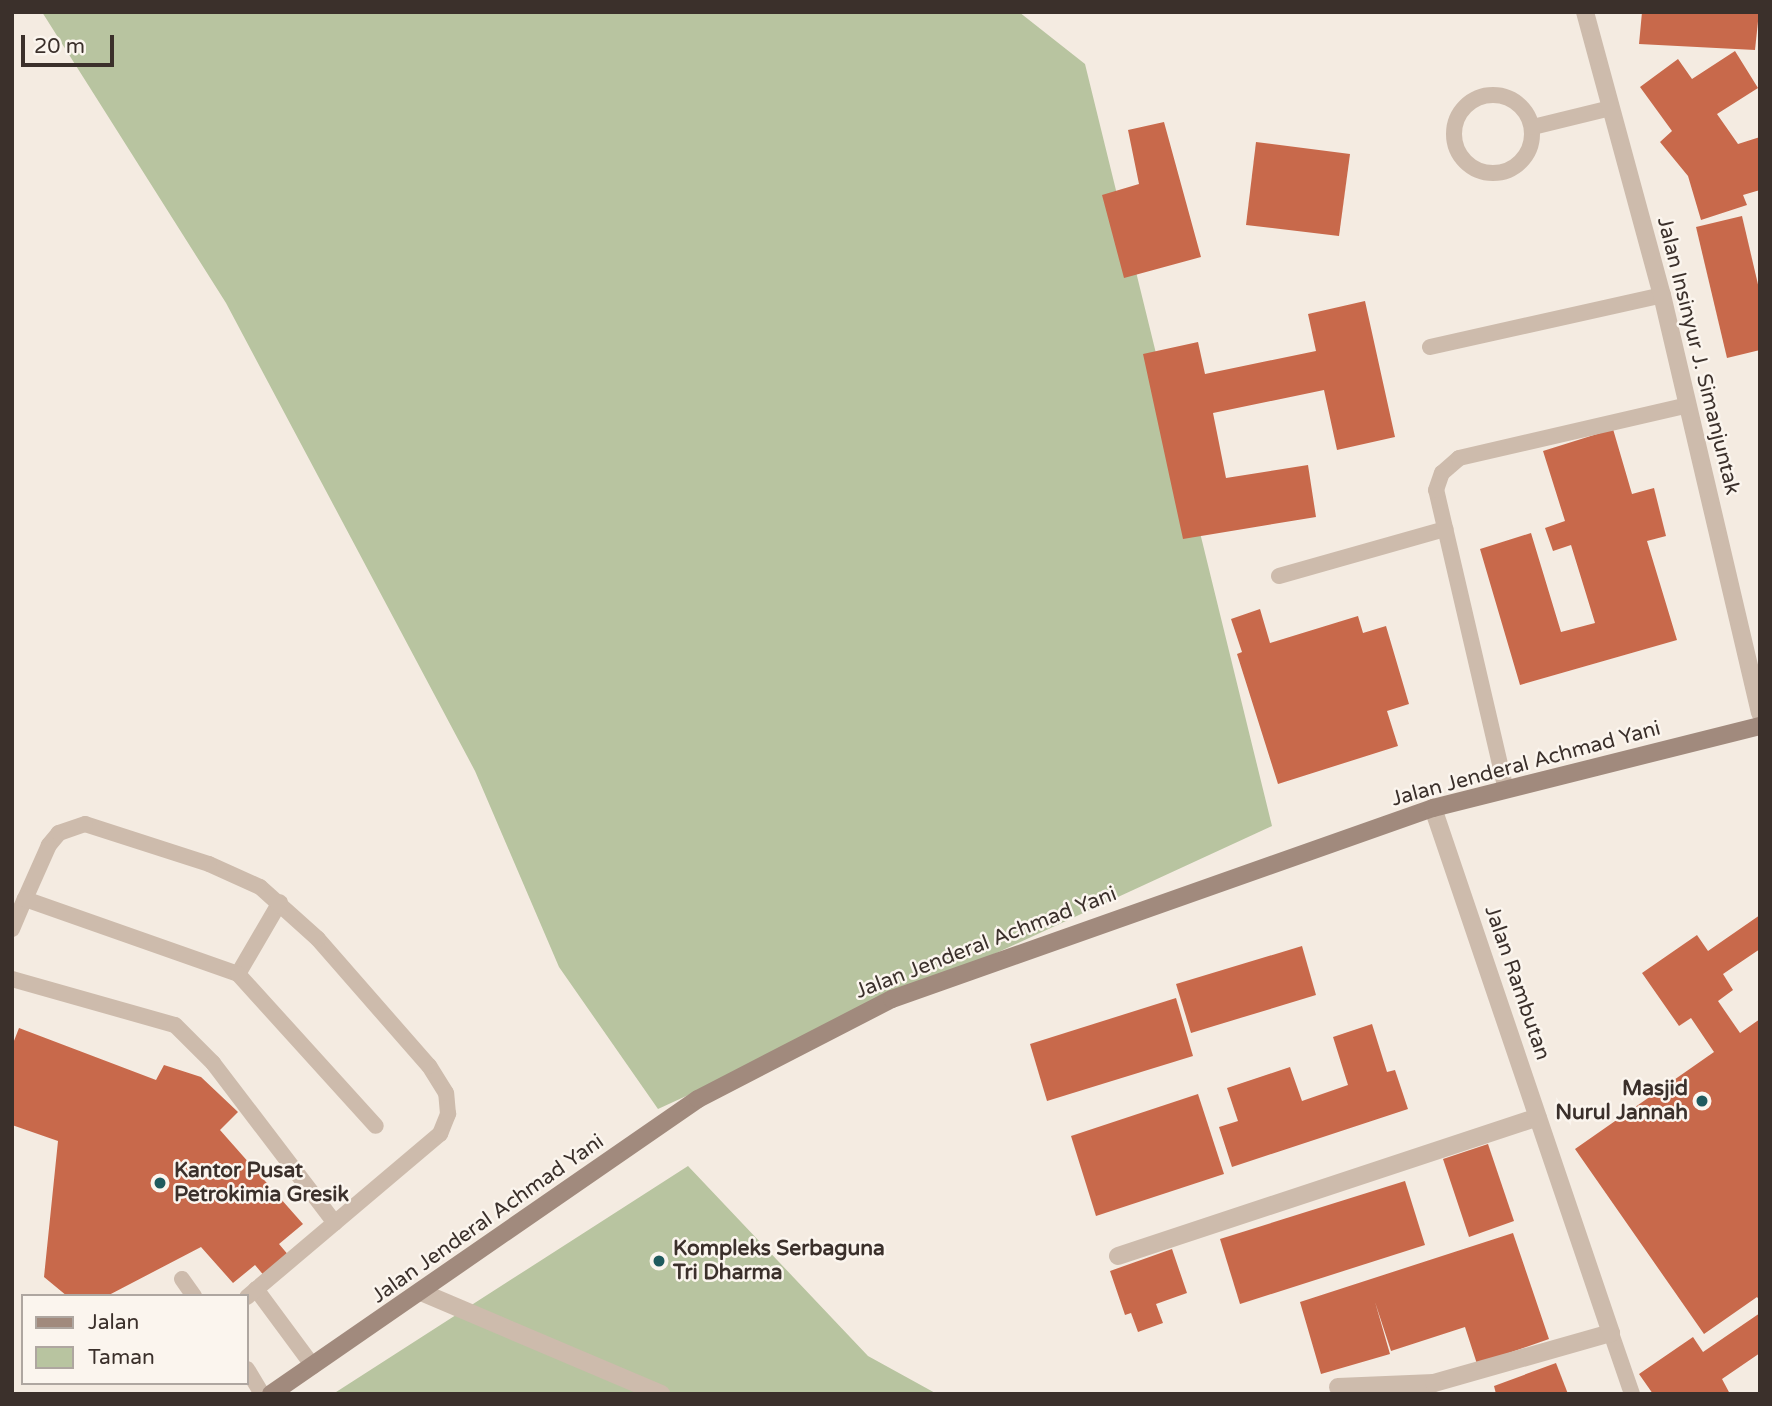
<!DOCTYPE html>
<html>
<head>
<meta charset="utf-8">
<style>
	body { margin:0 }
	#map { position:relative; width:1772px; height:1406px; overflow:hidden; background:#f4ebe1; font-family:"Varela Round",sans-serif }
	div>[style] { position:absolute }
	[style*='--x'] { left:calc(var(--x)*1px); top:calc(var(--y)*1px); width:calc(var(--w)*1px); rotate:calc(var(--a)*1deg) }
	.green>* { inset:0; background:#b8c4a0 }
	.building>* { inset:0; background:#c8694b }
	.service>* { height:16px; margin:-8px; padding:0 8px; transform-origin:8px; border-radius:8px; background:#cdbbac }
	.service>.ring { margin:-8px; padding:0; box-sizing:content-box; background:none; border:16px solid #cdbbac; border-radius:50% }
	.minor>* { height:18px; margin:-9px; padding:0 9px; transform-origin:9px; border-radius:9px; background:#cdbbac }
	.secondary>* { height:18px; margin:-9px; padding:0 9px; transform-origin:9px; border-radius:9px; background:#a18a7d }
	.dots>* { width:19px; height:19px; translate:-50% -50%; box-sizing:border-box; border:4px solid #fbf5ee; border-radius:50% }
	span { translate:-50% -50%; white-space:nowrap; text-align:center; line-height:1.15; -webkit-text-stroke:5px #fbf5ee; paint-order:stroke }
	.street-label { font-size:21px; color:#3b302b }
	.poi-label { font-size:21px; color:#3b302b; font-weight:700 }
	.right { translate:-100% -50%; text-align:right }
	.left { translate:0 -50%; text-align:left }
	.frame { position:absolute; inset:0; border:14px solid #3b302b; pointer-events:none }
	.legend { position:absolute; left:21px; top:1294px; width:228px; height:91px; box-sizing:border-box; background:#fbf5ee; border:2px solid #aea6a0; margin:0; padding:9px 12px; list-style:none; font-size:21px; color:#3b302b }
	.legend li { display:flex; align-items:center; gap:14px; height:35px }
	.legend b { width:35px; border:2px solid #aea6a0 }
	.scale { position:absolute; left:21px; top:35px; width:93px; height:32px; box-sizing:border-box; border:4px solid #3b302b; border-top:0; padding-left:9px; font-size:21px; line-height:24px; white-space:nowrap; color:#3b302b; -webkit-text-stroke:5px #fbf5ee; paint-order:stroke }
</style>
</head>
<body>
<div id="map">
	<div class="green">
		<i style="clip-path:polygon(42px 12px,1019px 12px,1085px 64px,1272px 826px,658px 1109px,559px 967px,475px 771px,226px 303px)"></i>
		<i style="clip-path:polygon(688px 1166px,868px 1356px,937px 1394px,333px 1394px)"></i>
	</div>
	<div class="building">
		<i style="clip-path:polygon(1642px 12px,1759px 12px,1755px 50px,1639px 44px)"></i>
		<i style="clip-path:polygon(1735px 51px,1758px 88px,1717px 114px,1738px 144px,1760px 137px,1760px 190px,1743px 195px,1747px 205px,1701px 220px,1688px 176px,1660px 142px,1672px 131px,1640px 87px,1678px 59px,1692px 79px)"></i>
		<i style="clip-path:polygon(1164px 122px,1201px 257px,1124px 278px,1102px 195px,1139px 184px,1128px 130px)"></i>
		<i style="clip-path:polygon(1256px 142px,1350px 154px,1339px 236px,1246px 225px)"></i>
		<i style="clip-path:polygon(1742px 216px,1760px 293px,1760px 350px,1727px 358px,1696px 227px)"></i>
		<i style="clip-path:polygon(1365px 301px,1395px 437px,1337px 450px,1324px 390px,1213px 413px,1226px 478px,1308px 465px,1316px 517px,1183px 539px,1143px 354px,1198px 342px,1205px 374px,1316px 351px,1308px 314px)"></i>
		<i style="clip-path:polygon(1613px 429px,1632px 494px,1654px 488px,1666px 536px,1647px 541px,1677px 640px,1520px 685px,1480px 549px,1531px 533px,1561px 632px,1595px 623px,1571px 545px,1553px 551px,1545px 528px,1565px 521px,1543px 451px)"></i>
		<i style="clip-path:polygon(1260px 609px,1270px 643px,1358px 616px,1363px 633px,1386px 626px,1409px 704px,1387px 711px,1398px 746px,1278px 784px,1237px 654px,1242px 652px,1231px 619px)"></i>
		<i style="clip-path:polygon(1760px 915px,1760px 949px,1723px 974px,1733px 990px,1718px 1001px,1740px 1033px,1760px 1019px,1760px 1301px,1757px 1297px,1704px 1334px,1575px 1149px,1714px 1052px,1691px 1018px,1679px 1026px,1642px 973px,1697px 935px,1708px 951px)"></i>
		<i style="clip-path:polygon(1302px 946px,1316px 995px,1191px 1033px,1176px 984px)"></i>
		<i style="clip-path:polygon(1176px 998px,1193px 1056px,1047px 1101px,1030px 1044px)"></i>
		<i style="clip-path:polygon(1372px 1024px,1387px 1072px,1395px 1070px,1408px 1109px,1232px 1167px,1219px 1127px,1238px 1121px,1227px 1088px,1290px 1067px,1302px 1101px,1348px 1085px,1333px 1037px)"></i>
		<i style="clip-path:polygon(19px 1028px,156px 1080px,164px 1065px,201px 1077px,238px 1112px,220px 1130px,303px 1224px,279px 1244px,290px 1257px,266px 1278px,255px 1265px,233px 1283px,201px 1247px,107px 1296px,67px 1296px,44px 1277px,58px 1141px,12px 1125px,12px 1046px)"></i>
		<i style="clip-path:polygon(1198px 1094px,1224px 1174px,1096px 1216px,1071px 1136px)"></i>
		<i style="clip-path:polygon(1488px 1144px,1514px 1221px,1469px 1237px,1443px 1159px)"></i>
		<i style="clip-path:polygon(1405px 1181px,1425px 1245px,1240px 1304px,1220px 1239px)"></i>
		<i style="clip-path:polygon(1513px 1233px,1549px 1339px,1477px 1364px,1465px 1327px,1391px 1351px,1375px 1302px,1390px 1354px,1321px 1374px,1300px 1302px)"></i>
		<i style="clip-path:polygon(1172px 1249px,1187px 1293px,1156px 1304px,1163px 1323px,1138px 1332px,1131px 1313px,1125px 1315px,1110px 1271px)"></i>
		<i style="clip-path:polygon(1760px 1313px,1760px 1353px,1722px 1379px,1730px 1394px,1653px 1394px,1639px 1374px,1693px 1337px,1703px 1352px)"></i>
		<i style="clip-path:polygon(1556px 1363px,1568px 1394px,1496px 1394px,1494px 1386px)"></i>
	</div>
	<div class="service">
		<i class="ring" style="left:1454px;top:95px;width:62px;height:62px"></i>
		<i style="--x:1533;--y:127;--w:80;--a:-13.7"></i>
		<i style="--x:1430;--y:347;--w:238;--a:-12.6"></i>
		<i style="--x:1279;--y:576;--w:173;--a:-15.8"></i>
		<i style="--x:1506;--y:790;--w:308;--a:-103.1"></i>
		<i style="--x:1436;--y:490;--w:18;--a:-71"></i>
		<i style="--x:1442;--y:473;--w:23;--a:-41"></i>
		<i style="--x:1459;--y:458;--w:235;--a:-13"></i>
		<i style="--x:12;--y:929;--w:33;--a:-67"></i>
		<i style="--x:238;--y:974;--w:83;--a:-59.7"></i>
		<i style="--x:12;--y:979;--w:169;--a:15.8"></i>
		<i style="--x:175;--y:1025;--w:54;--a:45"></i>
		<i style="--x:213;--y:1063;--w:201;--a:52.7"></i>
		<i style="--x:182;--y:1279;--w:21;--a:55"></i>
		<i style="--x:256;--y:1289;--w:96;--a:53.5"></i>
		<i style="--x:247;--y:1297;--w:253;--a:-40.2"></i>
		<i style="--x:440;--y:1134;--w:22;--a:-68"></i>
		<i style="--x:448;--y:1114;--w:21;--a:-95"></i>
		<i style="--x:446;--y:1093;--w:32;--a:-122"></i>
		<i style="--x:429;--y:1066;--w:169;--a:-131.2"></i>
		<i style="--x:318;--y:939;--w:78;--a:-138.1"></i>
		<i style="--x:260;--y:887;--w:56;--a:-155.7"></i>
		<i style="--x:209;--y:864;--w:130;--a:-162.1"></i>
		<i style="--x:85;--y:824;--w:28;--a:161"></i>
		<i style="--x:59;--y:833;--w:16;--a:130"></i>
		<i style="--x:49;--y:845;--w:59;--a:114"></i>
		<i style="--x:25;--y:899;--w:226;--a:19.4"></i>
		<i style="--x:238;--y:974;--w:205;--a:47.8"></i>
		<i style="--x:1611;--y:1333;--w:65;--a:71"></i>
		<i style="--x:247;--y:1369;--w:29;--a:59"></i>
	</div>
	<div class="minor">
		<i style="--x:1585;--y:12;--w:293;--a:74.8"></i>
		<i style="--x:1662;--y:295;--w:429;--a:76.8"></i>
		<i style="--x:1118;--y:1256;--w:442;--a:-18.3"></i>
		<i style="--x:421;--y:1292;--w:261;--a:23"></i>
		<i style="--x:1338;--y:1387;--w:96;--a:-2.4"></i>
		<i style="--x:1434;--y:1383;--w:184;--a:-15.8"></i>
		<i style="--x:1611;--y:1333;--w:554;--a:-108.73"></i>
	</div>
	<div class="secondary">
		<i style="--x:271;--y:1394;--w:519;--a:-34.64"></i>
		<i style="--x:698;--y:1099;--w:218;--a:-27.3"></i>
		<i style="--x:892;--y:999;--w:574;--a:-19.45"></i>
		<i style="--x:1433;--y:808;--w:337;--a:-14.1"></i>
	</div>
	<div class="dots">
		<i style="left:1702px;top:1101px;background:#1f5a5e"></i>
		<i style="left:160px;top:1183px;background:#1f5a5e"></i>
		<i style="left:659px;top:1261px;background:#1f5a5e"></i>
	</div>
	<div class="street-label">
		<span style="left:1698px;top:356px;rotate:76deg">Jalan Insinyur J. Simanjuntak</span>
		<span style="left:1526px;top:764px;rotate:-15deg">Jalan Jenderal Achmad Yani</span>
		<span style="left:986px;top:943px;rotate:-21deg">Jalan Jenderal Achmad Yani</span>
		<span style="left:1517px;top:983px;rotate:71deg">Jalan Rambutan</span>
		<span style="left:488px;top:1219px;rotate:-35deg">Jalan Jenderal Achmad Yani</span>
	</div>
	<div class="poi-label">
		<span class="right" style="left:1688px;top:1101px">Masjid<br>Nurul Jannah</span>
		<span class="left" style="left:174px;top:1183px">Kantor Pusat<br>Petrokimia Gresik</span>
		<span class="left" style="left:673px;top:1261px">Kompleks Serbaguna<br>Tri Dharma</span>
	</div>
	<div class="frame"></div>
	<ul class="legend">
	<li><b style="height:9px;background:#a18a7d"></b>Jalan</li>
	<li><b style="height:19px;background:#b8c4a0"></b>Taman</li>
	</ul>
	<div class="scale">20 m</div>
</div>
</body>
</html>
